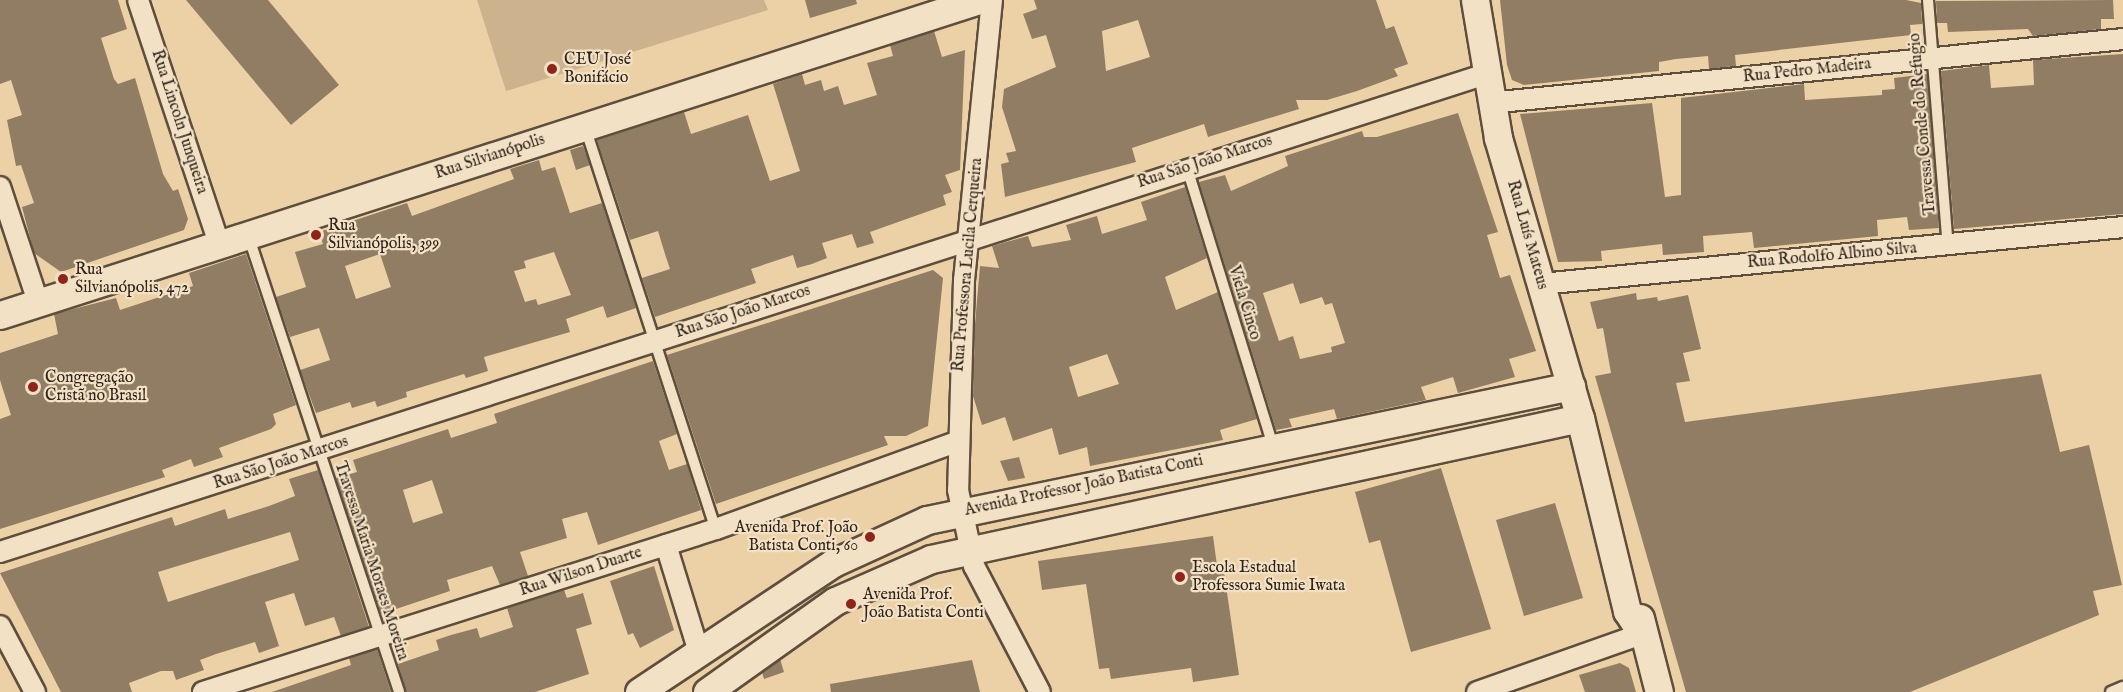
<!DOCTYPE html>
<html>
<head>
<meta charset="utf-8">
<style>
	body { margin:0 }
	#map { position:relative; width:2123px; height:692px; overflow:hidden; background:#ecd1a6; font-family:"IM FELL English",serif }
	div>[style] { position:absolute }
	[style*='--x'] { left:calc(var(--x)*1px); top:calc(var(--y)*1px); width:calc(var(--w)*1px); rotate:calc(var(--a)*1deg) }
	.green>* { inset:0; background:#ccb38e }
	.building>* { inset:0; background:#917d63 }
	.roads { filter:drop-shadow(2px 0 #5e4e3d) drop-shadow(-2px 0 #5e4e3d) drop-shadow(0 2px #5e4e3d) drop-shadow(0 -2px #5e4e3d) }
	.lane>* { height:10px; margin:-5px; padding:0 5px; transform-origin:5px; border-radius:5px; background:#f3e1c5 }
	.street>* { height:20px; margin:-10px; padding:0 10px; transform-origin:10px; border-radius:10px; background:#f3e1c5 }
	.secondary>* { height:27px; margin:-13.5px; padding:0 13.5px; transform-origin:13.5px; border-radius:13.5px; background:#f3e1c5 }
	.dots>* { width:16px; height:16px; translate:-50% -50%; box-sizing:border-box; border:3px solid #f3e1c5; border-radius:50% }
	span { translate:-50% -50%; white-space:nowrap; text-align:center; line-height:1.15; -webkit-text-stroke:4.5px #f3e1c5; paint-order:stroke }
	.poi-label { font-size:16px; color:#2e231a }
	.left { translate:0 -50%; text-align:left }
	.right { translate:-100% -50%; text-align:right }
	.street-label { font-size:16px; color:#2e231a }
</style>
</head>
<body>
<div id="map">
	<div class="green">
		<i style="clip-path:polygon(477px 0,764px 0,768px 10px,506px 91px)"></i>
	</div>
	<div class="building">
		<i style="clip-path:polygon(0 0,118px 0,127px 29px,101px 38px,114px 79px,118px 84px,135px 78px,163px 174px,173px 191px,178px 189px,188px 219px,184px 230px,61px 272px,34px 253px,22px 207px,34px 203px,21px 165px,16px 166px,7px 120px,22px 115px,11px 80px,0 84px)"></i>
		<i style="clip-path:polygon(186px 0,268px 0,339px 85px,291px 125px)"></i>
		<i style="clip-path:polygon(805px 0,856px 0,857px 4px,810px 18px)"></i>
		<i style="clip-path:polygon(evenodd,1034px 0,1376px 0,1386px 29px,1394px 26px,1408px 64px,1394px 69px,1398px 76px,1357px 91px,1327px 100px,1296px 100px,1299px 109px,1208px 137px,1204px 124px,1132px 148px,1136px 162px,1005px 197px,1001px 164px,1009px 162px,1006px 153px,1016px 151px,1002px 107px,1004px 89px,1056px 67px,1046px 35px,1032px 39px,1023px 14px,1037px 9px,1034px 0,1138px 20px,1150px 57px,1106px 71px,1102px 31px,1138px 20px)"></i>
		<i style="clip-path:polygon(1500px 0,1906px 0,1921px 3px,1922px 24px,1910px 25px,1911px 35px,1735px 55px,1736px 66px,1709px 69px,1708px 56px,1676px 59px,1659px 62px,1659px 71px,1524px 85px,1512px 80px,1507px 65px)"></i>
		<i style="clip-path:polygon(2113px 0,2114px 19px,2101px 19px,2101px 29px,2033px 36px,2028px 29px,1948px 32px,1947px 23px,1937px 23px,1936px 1px)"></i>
		<i style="clip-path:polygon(934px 31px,942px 57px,965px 50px,960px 170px,945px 175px,952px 192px,943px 195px,946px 205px,870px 232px,874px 243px,857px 248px,852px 234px,822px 243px,827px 258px,812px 264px,797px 268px,793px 255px,751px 269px,756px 283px,655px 317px,642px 278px,670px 269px,665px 254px,658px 231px,630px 240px,597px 140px,684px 112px,691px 134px,748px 115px,770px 181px,800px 171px,773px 84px,802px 74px,805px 85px,821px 80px,824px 91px,838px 86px,844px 105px,877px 95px,867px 63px,893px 56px,890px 45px)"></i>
		<i style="clip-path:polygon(2123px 54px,2123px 214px,1954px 229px,1941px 71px,1989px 65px,1991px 88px,2034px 85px,2033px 60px)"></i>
		<i style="clip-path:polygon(1927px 74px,1939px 228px,1909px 230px,1907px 217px,1877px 220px,1878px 236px,1754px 248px,1752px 232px,1703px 236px,1704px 252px,1663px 255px,1662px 244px,1601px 251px,1602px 261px,1558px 262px,1520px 114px,1652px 103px,1665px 197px,1681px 195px,1681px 98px,1804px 84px,1805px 100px,1882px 95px,1882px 90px,1895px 89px,1894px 78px)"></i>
		<i style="clip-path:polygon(evenodd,1458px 113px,1498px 232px,1487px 235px,1500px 278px,1510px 275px,1536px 351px,1509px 359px,1515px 377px,1458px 393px,1453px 377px,1421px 387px,1426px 400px,1337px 419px,1334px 409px,1289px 419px,1292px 427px,1276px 430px,1199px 182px,1225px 175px,1231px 191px,1288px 166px,1285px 156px,1362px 131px,1364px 137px,1377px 137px,1458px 113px,1293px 283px,1300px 304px,1322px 297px,1325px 305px,1332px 303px,1345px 343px,1331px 347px,1332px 352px,1300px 359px,1293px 336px,1279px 341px,1263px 293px,1293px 283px)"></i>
		<i style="clip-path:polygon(583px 146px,590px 165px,576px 170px,570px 150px)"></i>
		<i style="clip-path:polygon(evenodd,539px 160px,542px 171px,555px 167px,570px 213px,602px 203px,636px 308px,607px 318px,603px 306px,566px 319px,570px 332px,484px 357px,488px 371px,466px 378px,464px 374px,406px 392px,407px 397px,377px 407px,375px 401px,352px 408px,350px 402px,316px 413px,300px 370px,330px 360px,319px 328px,290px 337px,276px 297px,306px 287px,295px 252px,323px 244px,319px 232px,407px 203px,412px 216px,514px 179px,510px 169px,539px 160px,554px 252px,571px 295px,538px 305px,536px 299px,525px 302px,514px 271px,526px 268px,524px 261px,554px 252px,539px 160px,380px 254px,391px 287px,356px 299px,345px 266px,380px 254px)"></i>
		<i style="clip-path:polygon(evenodd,1185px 187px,1207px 258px,1165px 277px,1176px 310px,1218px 292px,1257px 419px,1220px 430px,1223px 440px,1090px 466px,1087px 447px,1059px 455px,1052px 428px,1013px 441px,1005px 417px,982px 425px,973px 396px,975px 324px,980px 266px,999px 268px,992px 246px,1028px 236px,1032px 247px,1071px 240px,1066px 225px,1097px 216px,1102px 234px,1147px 220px,1141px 202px,1185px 187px,1107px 354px,1119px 384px,1078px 397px,1069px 367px,1107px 354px)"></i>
		<i style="clip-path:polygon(246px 254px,296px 405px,273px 414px,276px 424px,271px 429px,219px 448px,223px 457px,194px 467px,191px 459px,162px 470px,165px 477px,0 529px,0 419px,11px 415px,0 380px,0 353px,58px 334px,54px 314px,116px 298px,120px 310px,193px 286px,189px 273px)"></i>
		<i style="clip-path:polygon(933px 270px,943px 278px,928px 426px,906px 436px,884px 436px,888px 445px,716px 504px,667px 355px)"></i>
		<i style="clip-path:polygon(1636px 293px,1637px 300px,1657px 297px,1658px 301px,1688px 295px,1701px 349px,1683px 353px,1690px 381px,1676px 383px,1685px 422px,2041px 374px,2060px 452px,2089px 445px,2122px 585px,2093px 591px,2099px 615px,1910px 692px,1686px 692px,1595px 376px,1611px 373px,1603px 328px,1597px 329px,1590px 302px)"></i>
		<i style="clip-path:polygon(evenodd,653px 361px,677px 434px,659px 441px,669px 470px,687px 464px,701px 510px,598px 545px,587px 512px,562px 519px,567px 538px,520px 552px,528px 576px,500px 585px,492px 566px,447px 580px,450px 591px,381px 614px,336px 478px,357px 472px,353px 460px,448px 429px,451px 438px,497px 423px,494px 414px,653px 361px,432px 480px,443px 513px,413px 523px,403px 490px,432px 480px)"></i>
		<i style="clip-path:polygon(1019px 457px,1025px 478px,1008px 481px,1000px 461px)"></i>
		<i style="clip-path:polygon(1441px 468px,1491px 629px,1411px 652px,1380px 540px,1369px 543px,1355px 492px)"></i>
		<i style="clip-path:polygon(evenodd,318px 470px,369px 627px,341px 636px,334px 617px,305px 626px,294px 593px,265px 602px,279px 646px,259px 653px,255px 642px,216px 654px,200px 660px,204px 670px,176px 680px,173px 671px,161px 671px,129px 683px,132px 692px,61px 692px,0 573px,172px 517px,175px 526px,225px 509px,228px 519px,269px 506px,295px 496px,289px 479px,318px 470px,290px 532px,299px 560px,168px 602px,158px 572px,290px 532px)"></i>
		<i style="clip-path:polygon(1555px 503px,1583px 598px,1524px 616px,1496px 520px)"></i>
		<i style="clip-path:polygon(1213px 536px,1218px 573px,1224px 572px,1239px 675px,1193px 682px,1191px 668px,1111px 679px,1109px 668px,1099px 669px,1086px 584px,1042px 590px,1038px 561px)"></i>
		<i style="clip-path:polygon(654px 566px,674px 630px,640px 648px,633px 633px,628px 635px,610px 581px)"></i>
		<i style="clip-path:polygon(564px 590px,567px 598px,583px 593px,592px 624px,576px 629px,589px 674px,535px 692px,406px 692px,398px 664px,439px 650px,436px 640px,451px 635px,477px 628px,480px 638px,513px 627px,507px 608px)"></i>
		<i style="clip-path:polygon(377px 649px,391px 692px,272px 692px,351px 665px,349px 658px)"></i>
		<i style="clip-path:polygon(780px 659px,784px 672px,764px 679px,762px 672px)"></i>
		<i style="clip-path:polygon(972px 660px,980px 692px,831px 692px,830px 684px)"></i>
		<i style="clip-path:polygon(1620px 663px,1629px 668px,1636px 692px,1585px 692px,1579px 675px)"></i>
	</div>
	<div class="roads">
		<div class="lane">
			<i style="--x:1928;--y:0;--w:247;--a:85.4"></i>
			<i style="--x:585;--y:127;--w:423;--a:72"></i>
			<i style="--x:1187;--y:168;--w:291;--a:72.8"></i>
			<i style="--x:248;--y:235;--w:481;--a:71.7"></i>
			<i style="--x:2111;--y:692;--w:13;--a:-23"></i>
		</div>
		<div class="street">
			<i style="--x:138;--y:0;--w:257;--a:71.6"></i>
			<i style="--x:992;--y:0;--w:281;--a:95.7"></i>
			<i style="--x:964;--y:280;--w:210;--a:91.6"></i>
			<i style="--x:958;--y:490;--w:78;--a:78.1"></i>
			<i style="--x:974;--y:566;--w:142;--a:62.4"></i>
			<i style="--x:1490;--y:103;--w:636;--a:-5.77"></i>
			<i style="--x:0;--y:187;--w:121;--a:71.7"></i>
			<i style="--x:1541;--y:284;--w:585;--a:-5.59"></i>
			<i style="--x:666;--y:545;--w:112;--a:72.9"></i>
			<i style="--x:0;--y:552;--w:1561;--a:-17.83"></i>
			<i style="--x:0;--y:626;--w:75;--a:62.1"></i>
			<i style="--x:203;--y:692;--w:538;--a:-17.63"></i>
			<i style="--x:716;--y:529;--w:255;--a:-19.9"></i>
			<i style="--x:1477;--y:692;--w:175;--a:-19.4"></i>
		</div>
		<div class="secondary">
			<i style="--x:1475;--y:0;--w:140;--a:80.5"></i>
			<i style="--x:1498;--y:138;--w:292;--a:73.7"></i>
			<i style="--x:1580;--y:418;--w:199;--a:76.3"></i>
			<i style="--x:1627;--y:611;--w:27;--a:57"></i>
			<i style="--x:0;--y:315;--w:1028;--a:-17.84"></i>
			<i style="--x:1640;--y:618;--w:76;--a:75.6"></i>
			<i style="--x:639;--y:692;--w:233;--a:-33.6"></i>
			<i style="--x:833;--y:563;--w:103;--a:-24.6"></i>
			<i style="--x:927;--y:520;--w:658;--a:-11.75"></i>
			<i style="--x:707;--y:692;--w:157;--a:-35.4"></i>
			<i style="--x:835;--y:601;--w:105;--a:-23.6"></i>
			<i style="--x:931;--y:559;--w:664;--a:-12.26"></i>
		</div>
	</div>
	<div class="dots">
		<i style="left:552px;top:69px;background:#8f2418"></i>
		<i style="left:316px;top:235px;background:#8f2418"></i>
		<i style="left:63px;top:279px;background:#8f2418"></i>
		<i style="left:33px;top:387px;background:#8f2418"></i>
		<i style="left:870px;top:537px;background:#8f2418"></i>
		<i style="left:1180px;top:577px;background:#8f2418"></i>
		<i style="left:851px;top:604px;background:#8f2418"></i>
	</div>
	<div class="poi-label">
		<span class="left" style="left:564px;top:69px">CEU José<br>Bonifácio</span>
		<span class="left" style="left:328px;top:235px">Rua<br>Silvianópolis, 399</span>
		<span class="left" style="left:75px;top:279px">Rua<br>Silvianópolis, 472</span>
		<span class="left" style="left:45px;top:387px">Congregação<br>Cristã no Brasil</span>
		<span class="right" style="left:858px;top:537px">Avenida Prof. João<br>Batista Conti, 60</span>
		<span class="left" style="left:1192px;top:577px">Escola Estadual<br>Professora Sumie Iwata</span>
		<span class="left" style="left:863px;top:604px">Avenida Prof.<br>João Batista Conti</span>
	</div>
	<div class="street-label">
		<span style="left:1807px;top:71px;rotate:-6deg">Rua Pedro Madeira</span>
		<span style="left:179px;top:122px;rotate:72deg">Rua Lincoln Junqueira</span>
		<span style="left:1923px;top:124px;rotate:-95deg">Travessa Conde do Refugio</span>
		<span style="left:490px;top:157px;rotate:-18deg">Rua Silvianópolis</span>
		<span style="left:1205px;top:162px;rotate:-18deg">Rua São João Marcos</span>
		<span style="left:1527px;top:235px;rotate:74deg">Rua Luís Mateus</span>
		<span style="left:1832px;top:256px;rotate:-5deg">Rua Rodolfo Albino Silva</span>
		<span style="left:968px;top:265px;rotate:-85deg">Rua Professora Lucila Cerqueira</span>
		<span style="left:1244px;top:303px;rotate:73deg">Viela Cinco</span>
		<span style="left:743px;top:312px;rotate:-18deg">Rua São João Marcos</span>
		<span style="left:281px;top:463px;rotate:-18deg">Rua São João Marcos</span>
		<span style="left:1084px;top:486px;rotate:-12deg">Avenida Professor João Batista Conti</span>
		<span style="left:371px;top:561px;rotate:72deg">Travessa Maria Moraes Moreira</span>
		<span style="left:581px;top:572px;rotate:-18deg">Rua Wilson Duarte</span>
	</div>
</div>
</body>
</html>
